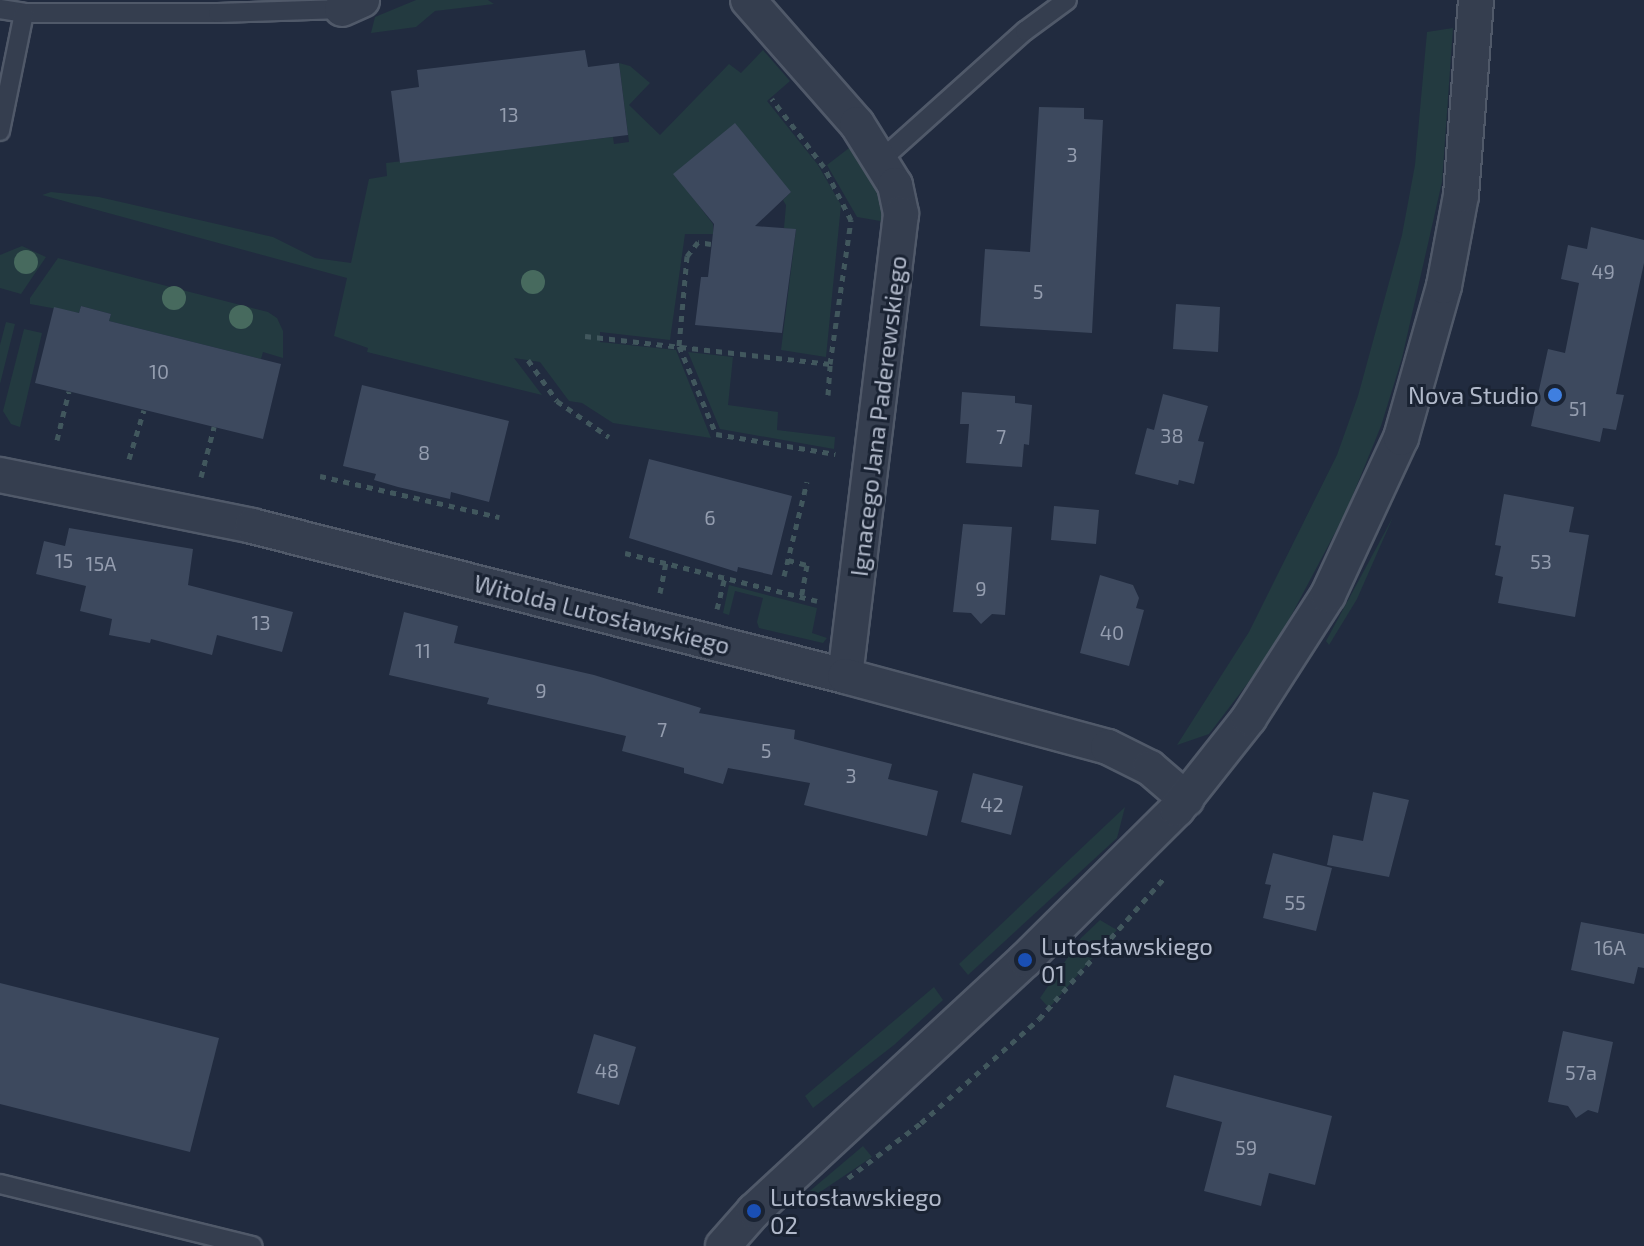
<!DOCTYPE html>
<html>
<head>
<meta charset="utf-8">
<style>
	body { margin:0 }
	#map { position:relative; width:1644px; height:1246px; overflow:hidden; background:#212b3f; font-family:"Exo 2",sans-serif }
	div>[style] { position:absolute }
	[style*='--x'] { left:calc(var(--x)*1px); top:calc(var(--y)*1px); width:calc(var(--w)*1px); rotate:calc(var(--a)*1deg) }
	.green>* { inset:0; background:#233a40 }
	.building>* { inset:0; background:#3d495e }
	.path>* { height:5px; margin-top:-2.5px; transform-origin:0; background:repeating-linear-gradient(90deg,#41575d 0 6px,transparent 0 12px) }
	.roads { filter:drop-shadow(2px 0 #505969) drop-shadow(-2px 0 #505969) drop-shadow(0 2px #505969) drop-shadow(0 -2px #505969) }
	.lane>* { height:18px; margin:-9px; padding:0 9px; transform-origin:9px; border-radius:9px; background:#353e4f }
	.street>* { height:34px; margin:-17px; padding:0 17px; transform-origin:17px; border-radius:17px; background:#353e4f }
	.trees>* { width:24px; height:24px; margin:-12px; border-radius:50%; background:#476a5e }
	.dots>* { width:22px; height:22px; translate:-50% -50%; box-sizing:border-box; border:4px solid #1a2333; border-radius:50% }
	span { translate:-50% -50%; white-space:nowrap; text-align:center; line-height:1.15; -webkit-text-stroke:6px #1a2333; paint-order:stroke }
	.number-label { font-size:20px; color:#949daf }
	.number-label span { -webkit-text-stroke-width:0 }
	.poi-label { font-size:24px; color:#b1b9ca }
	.right { translate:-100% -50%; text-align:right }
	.left { translate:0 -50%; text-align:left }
	.street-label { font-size:24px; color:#b1b9ca }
</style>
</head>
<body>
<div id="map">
	<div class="green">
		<i style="clip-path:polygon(416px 0,488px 0,494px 4px,435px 11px,416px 27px,371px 33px,375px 17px)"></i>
		<i style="clip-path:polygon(1453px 28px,1442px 182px,1402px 358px,1381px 426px,1346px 512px,1273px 650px,1209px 734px,1177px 745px,1249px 632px,1337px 455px,1358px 396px,1402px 235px,1415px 165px,1427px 32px)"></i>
		<i style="clip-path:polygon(763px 50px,790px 81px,767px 101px,818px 165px,841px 205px,826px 357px,781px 350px,796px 230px,784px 228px,786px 205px,783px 200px,791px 192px,674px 173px,713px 224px,713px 234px,685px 234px,670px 340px,600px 332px,600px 342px,676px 350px,711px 438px,613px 423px,582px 403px,569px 401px,540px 362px,514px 358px,542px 395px,367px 352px,368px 348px,334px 336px,347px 278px,42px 195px,51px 192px,99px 197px,273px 237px,315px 258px,351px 263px,369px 179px,387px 176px,386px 163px,613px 137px,614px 144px,629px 142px,619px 63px,630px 66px,650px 83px,629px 105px,660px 135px,729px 64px,741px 73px)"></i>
		<i style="clip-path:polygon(849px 148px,888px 202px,886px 222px,857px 217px,827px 165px)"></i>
		<i style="clip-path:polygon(22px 246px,46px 257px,21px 294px,0 288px,0 255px)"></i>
		<i style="clip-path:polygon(58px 258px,268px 312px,277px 318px,283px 331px,283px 358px,263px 352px,261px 359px,109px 321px,111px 314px,81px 306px,79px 313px,30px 304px,30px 298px)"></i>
		<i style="clip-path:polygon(6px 322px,15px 324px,0 384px,0 345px)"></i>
		<i style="clip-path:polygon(24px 329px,42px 333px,20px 427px,11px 424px,3px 411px)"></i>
		<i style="clip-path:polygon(688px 352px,733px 357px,728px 405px,778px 412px,777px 430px,835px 437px,834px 449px,720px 429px)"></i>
		<i style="clip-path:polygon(1393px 517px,1357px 599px,1329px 645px,1326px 641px)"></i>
		<i style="clip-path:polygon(729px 585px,817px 608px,812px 633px,827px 638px,823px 643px,759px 628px,757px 622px,763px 598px,735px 591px,729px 615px,723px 613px)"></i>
		<i style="clip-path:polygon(1125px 807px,1117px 838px,968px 975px,959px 964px)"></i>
		<i style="clip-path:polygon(1100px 920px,1117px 930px,1049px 1008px,1040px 998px,1081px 938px)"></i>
		<i style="clip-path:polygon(934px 987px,943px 1000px,894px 1045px,813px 1108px,805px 1096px)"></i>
		<i style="clip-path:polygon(863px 1146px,872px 1157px,795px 1209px,798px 1201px)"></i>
	</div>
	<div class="building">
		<i style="clip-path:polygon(585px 50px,588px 67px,619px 63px,628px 135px,400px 163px,391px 91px,419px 87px,417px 70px)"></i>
		<i style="clip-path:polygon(1039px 107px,1084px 108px,1084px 119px,1103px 120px,1092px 333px,980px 326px,985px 249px,1030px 252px)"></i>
		<i style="clip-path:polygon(735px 123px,791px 192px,755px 226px,796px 229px,782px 333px,695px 325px,701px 277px,708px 277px,714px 224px,673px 174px)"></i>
		<i style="clip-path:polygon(1591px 227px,1644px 240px,1644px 263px,1616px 394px,1624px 395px,1616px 430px,1603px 428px,1600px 442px,1531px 426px,1548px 349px,1565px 353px,1579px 283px,1561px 279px,1568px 245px,1587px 249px)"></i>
		<i style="clip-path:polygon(1176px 304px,1220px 307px,1218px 352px,1173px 349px)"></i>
		<i style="clip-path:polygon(81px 306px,111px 314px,109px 321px,281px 364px,263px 439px,35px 383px,54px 307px,79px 313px)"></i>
		<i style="clip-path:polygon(362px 385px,509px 421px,489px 502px,451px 492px,450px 499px,398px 487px,374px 480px,376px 474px,343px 466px)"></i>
		<i style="clip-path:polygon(962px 392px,1015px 396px,1015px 403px,1032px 405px,1029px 445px,1024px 444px,1022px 467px,966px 463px,969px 424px,960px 424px)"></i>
		<i style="clip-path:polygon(1163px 394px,1208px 406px,1198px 441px,1204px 442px,1194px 484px,1179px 480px,1178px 485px,1135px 474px,1147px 428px,1154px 430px)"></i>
		<i style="clip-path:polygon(649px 459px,792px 496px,772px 575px,738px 567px,737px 572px,629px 538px)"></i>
		<i style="clip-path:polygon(1504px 494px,1574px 507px,1569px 532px,1589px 535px,1575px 617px,1498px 603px,1503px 577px,1495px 575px,1501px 546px,1495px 545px)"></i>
		<i style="clip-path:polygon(1054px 506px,1099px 510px,1096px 544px,1051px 540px)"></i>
		<i style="clip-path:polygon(963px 524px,1012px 527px,1005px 615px,992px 614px,981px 624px,971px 613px,953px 612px)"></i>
		<i style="clip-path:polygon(69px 528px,193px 549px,188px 585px,293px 612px,282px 652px,217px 635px,212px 655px,151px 639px,150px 643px,109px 635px,112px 619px,80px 611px,86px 586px,36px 574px,44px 541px,65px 546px)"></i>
		<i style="clip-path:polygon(1100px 575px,1133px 585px,1139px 598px,1136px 608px,1144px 610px,1129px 666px,1080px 653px)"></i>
		<i style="clip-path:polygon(404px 612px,458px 626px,454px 643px,594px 675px,701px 708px,699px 713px,795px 730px,794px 739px,892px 764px,888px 779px,938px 791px,927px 836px,804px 805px,810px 783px,728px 768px,723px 784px,684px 773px,684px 768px,622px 751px,626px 736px,487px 704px,489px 698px,389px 675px)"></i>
		<i style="clip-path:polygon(973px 773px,1023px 786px,1011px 835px,961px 822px)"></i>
		<i style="clip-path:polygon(1373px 792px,1409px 800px,1389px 877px,1327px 865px,1333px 835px,1363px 841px)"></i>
		<i style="clip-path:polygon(1273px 853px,1332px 868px,1316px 931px,1263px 918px,1271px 885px,1265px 884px)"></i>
		<i style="clip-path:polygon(1581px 922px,1644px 934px,1644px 968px,1638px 967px,1634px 984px,1571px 970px)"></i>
		<i style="clip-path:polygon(0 983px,219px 1038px,190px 1152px,0 1104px)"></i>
		<i style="clip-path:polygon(1563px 1031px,1613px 1042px,1598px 1113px,1588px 1110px,1576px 1118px,1568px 1106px,1548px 1102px)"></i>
		<i style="clip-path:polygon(594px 1034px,636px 1047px,619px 1105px,577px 1093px)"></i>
		<i style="clip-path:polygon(1174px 1075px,1332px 1116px,1315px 1185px,1269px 1173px,1261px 1206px,1204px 1191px,1222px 1122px,1166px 1107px)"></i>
	</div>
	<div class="path">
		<i style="--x:711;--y:244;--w:13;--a:-171"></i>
		<i style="--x:698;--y:242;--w:18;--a:128"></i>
		<i style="--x:687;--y:256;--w:90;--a:95.1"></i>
		<i style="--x:679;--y:346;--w:95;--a:67.2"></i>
		<i style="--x:716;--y:434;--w:121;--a:9.5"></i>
		<i style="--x:585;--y:336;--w:247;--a:6.5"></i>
		<i style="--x:830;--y:364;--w:146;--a:-81.7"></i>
		<i style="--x:851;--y:220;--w:59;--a:-117"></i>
		<i style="--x:824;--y:167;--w:86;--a:-127.4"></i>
		<i style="--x:528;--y:360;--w:50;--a:54.7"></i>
		<i style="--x:557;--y:401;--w:63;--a:34.7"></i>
		<i style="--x:828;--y:395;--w:31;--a:-86"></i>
		<i style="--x:57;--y:440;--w:50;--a:-76.2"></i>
		<i style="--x:129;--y:459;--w:51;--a:-73"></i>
		<i style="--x:320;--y:476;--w:184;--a:12.9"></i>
		<i style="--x:201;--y:477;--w:52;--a:-75.4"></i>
		<i style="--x:625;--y:553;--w:198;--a:14"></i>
		<i style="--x:788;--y:560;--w:20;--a:15"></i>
		<i style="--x:807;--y:565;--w:34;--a:100"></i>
		<i style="--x:784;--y:576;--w:97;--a:-76.3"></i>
		<i style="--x:660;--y:593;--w:31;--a:-79"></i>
		<i style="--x:717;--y:609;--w:32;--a:-76"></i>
		<i style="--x:848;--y:1178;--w:91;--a:-37"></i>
		<i style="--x:921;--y:1123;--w:157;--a:-41.4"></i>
		<i style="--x:1039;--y:1019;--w:188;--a:-48.4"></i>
	</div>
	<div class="roads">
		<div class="lane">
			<i style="--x:0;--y:9;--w:24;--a:9"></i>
			<i style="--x:24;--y:13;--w:194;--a:0"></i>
			<i style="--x:218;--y:13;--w:124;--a:-1.8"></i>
			<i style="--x:0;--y:131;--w:120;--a:-78.5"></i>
			<i style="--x:881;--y:160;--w:193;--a:-41.9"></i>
			<i style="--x:1025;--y:31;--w:52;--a:-36.4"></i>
			<i style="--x:0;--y:1184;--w:260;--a:13.8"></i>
		</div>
		<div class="street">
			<i style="--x:748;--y:0;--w:165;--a:48.7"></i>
			<i style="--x:857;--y:124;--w:72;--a:58.1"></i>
			<i style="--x:895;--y:185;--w:30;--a:78"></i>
			<i style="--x:901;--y:214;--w:465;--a:96.9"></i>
			<i style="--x:342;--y:9;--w:22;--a:-24"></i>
			<i style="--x:0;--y:475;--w:257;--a:11.4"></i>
			<i style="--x:252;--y:526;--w:612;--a:14.2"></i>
			<i style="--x:845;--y:676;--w:272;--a:15.1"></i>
			<i style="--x:1108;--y:747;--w:47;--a:26.6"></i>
			<i style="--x:1150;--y:768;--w:48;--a:40.7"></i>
			<i style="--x:723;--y:1246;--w:47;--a:-48.5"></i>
			<i style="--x:754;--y:1211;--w:369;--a:-42.8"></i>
			<i style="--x:1025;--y:960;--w:214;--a:-44.8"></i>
			<i style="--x:1177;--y:809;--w:116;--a:-51.6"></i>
			<i style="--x:1249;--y:718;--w:146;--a:-57.3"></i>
			<i style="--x:1328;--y:595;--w:173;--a:-65.1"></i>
			<i style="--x:1401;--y:438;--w:158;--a:-74.2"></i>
			<i style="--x:1444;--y:286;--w:93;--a:-79.4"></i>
			<i style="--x:1461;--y:195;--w:196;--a:-85.6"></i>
		</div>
	</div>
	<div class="trees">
		<i style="left:26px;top:262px"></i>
		<i style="left:533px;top:282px"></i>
		<i style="left:174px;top:298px"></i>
		<i style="left:241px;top:317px"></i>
	</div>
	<div class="dots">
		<i style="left:1555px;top:395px;background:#3f7fe0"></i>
		<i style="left:1025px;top:960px;background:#1a4fb4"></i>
		<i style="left:754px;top:1211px;background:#1a4fb4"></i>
	</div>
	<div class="number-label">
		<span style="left:509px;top:114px">13</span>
		<span style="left:1072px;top:154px">3</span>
		<span style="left:1603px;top:271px">49</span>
		<span style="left:1038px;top:291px">5</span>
		<span style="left:159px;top:371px">10</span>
		<span style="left:1578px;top:408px">51</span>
		<span style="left:1172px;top:435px">38</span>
		<span style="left:1001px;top:436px">7</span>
		<span style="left:424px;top:452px">8</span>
		<span style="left:710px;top:517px">6</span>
		<span style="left:64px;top:560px">15</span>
		<span style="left:1541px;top:561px">53</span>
		<span style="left:101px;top:563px">15A</span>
		<span style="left:981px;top:588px">9</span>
		<span style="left:261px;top:622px">13</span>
		<span style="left:1112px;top:632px">40</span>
		<span style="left:423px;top:650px">11</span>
		<span style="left:541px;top:690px">9</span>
		<span style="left:662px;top:729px">7</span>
		<span style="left:766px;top:750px">5</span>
		<span style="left:851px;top:775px">3</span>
		<span style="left:992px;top:804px">42</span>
		<span style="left:1295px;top:902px">55</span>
		<span style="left:1610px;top:947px">16A</span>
		<span style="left:607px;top:1070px">48</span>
		<span style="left:1581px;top:1072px">57a</span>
		<span style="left:1246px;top:1147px">59</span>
	</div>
	<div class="poi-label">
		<span class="right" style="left:1539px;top:395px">Nova Studio</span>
		<span class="left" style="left:1041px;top:960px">Lutosławskiego<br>01</span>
		<span class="left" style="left:770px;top:1211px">Lutosławskiego<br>02</span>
	</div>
	<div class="street-label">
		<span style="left:878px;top:416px;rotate:-83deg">Ignacego Jana Paderewskiego</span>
		<span style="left:602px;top:614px;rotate:14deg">Witolda Lutosławskiego</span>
	</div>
</div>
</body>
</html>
